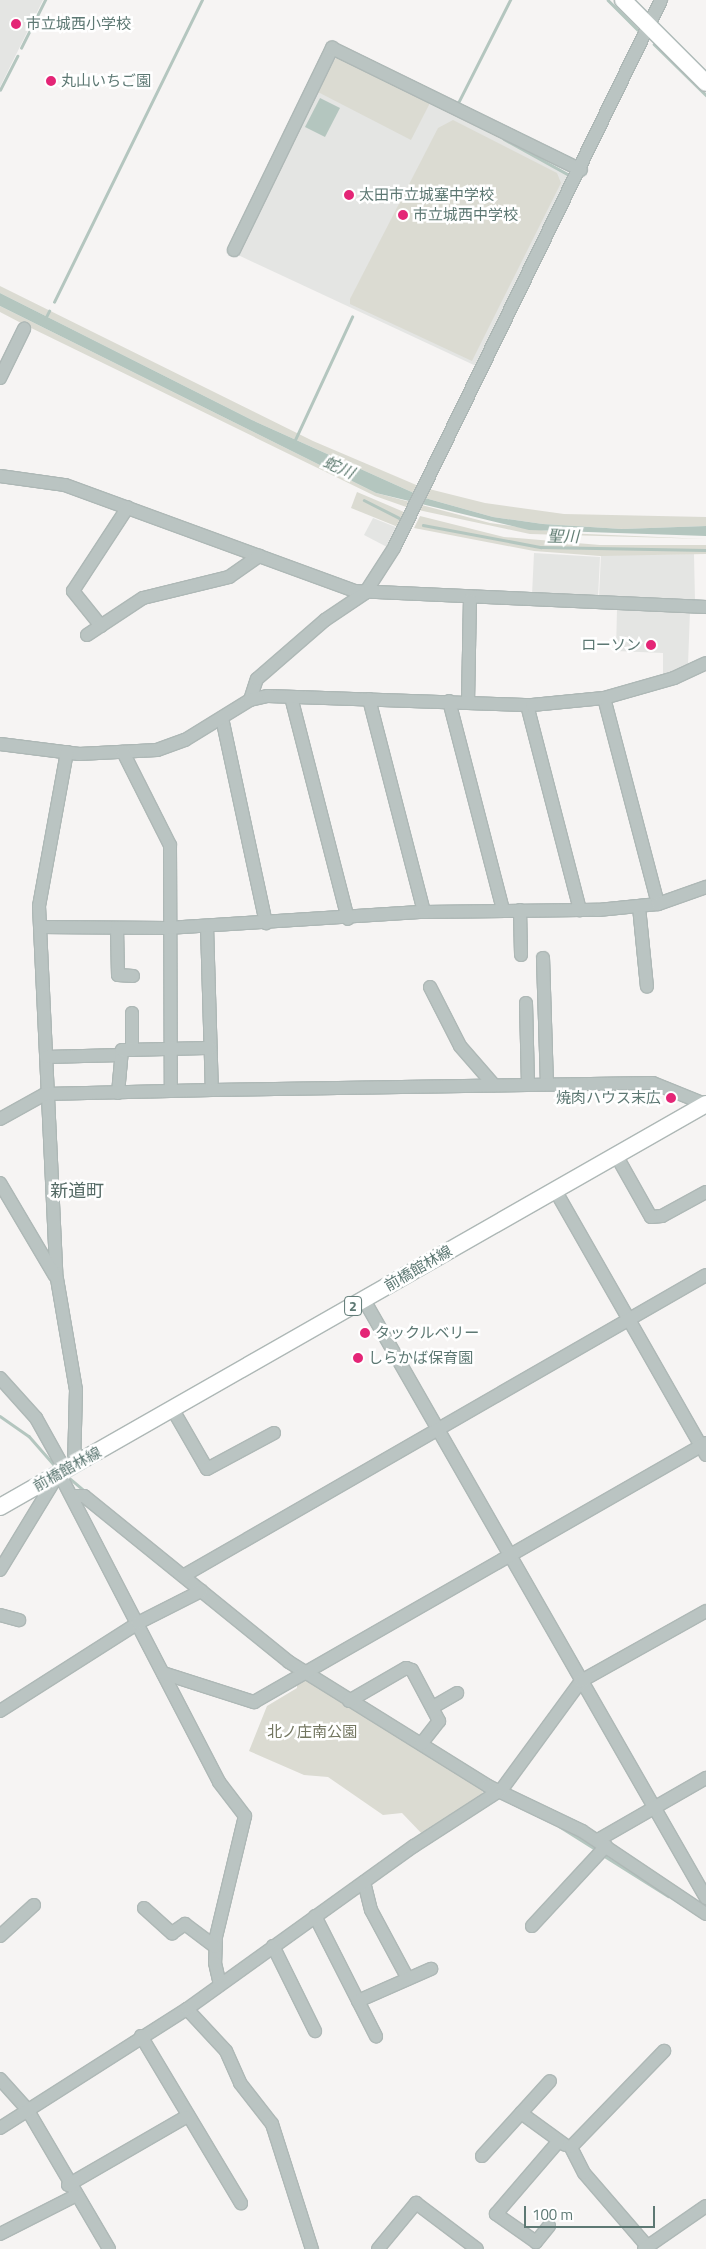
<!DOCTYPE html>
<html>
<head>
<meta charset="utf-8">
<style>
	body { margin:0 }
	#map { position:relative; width:706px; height:2249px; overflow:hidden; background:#f6f4f3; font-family:"Titillium Web","Noto Sans JP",sans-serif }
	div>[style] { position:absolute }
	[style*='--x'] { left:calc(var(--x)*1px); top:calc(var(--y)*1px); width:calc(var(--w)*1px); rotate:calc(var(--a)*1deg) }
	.built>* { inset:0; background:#e4e5e3 }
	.green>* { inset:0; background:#dbdbd2 }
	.water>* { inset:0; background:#b4c6bf }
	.stream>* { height:2.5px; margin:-1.25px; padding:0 1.25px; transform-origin:1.25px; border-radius:1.25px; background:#b4c6bf }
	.roads { filter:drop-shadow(1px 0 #aeb8b6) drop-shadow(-1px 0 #aeb8b6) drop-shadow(0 1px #aeb8b6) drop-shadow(0 -1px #aeb8b6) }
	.minor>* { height:12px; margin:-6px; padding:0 6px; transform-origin:6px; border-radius:6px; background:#bac4c2 }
	.major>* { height:16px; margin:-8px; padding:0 8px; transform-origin:8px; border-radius:8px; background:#fff }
	.dots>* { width:14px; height:14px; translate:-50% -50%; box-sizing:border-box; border:2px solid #fff; border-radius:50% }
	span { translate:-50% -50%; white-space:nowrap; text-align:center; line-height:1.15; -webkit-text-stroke:5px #fff; paint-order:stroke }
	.shield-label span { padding:1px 4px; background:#fff; border:1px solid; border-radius:4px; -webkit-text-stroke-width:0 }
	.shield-label { font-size:14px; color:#5d7873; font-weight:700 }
	.poi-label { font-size:15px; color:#5d7873 }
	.left { translate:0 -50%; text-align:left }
	.right { translate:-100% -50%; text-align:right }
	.street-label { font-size:15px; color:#5d7873 }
	.park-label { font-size:15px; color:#737660 }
	.water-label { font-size:16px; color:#5c796e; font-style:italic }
	.quarter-label { font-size:18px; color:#536964 }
	.scale { position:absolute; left:524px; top:2206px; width:131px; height:22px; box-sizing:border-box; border:2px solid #5d7873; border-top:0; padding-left:6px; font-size:15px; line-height:18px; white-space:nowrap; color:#5d7873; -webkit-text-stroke:4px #fff; paint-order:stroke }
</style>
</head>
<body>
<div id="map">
	<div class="built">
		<i style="clip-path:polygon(0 0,43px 0,0 87px)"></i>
		<i style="clip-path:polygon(333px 57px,452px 111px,569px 176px,476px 366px,238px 255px)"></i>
		<i style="clip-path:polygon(373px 518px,398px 528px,387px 547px,364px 535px)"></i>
		<i style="clip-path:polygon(534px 553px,600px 557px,598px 597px,532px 595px)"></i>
		<i style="clip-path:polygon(694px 554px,695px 601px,599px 597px,601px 555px)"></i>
		<i style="clip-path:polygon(617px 609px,690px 611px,688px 665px,663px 676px,663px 653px,616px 651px)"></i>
	</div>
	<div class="green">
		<i style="clip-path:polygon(337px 56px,431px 101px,411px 140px,316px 91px)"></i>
		<i style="clip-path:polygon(453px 120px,557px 173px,561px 183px,472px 361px,350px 304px,350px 299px,438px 128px)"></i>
		<i style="clip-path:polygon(0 286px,313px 441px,421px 487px,485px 503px,564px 514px,706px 517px,706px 526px,622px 529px,543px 524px,493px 517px,425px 498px,252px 420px,0 293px)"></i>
		<i style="clip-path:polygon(0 306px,376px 493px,490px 523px,563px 533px,706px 539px,530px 534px,409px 508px,375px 496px,23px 324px,0 312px)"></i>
		<i style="clip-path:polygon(357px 492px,404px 512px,407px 515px,398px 527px,351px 508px)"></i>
		<i style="clip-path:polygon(420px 516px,504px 537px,600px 545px,706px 545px,706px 554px,600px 556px,534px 551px,414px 528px)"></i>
		<i style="clip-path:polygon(306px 1677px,482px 1787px,483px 1795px,424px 1836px,402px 1813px,383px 1815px,328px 1777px,304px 1775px,249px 1751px,267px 1706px,297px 1688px,297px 1680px)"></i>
	</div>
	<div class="water">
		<i style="clip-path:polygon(320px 98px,340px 108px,325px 137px,305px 127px)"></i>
		<i style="clip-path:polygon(0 293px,252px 420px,425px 498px,493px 517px,543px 524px,622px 529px,706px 526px,706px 536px,529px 530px,376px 493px,0 306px)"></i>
	</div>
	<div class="stream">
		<i style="--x:608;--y:0;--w:42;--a:45"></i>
		<i style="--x:654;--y:44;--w:73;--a:44.4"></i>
		<i style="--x:21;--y:48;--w:54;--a:-63.4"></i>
		<i style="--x:0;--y:90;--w:38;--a:-63"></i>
		<i style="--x:457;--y:105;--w:118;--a:-63.2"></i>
		<i style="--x:504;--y:139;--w:77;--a:28.9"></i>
		<i style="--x:54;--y:302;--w:336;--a:-63.9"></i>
		<i style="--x:45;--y:319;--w:9;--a:-63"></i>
		<i style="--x:294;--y:442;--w:138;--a:-65.1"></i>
		<i style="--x:364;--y:500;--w:39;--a:27"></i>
		<i style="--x:423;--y:525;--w:120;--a:10.6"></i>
		<i style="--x:541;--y:547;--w:165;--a:1"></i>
		<i style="--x:0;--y:1416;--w:35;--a:35"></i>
		<i style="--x:29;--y:1436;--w:43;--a:48.8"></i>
		<i style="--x:67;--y:1476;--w:25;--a:40"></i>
		<i style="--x:559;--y:1826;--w:45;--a:32.3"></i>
		<i style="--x:603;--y:1855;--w:77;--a:32.2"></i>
	</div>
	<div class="roads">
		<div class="minor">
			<i style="--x:234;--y:250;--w:225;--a:-64.1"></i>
			<i style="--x:332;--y:48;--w:277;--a:26.1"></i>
			<i style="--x:0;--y:378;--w:55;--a:-63.9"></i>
			<i style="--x:0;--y:476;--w:66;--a:7.9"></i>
			<i style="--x:65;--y:485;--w:309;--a:20.1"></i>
			<i style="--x:355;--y:591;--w:351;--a:2.6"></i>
			<i style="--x:101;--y:626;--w:45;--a:-128.7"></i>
			<i style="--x:73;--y:591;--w:100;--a:-56.8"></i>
			<i style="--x:87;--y:635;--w:67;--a:-33.5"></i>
			<i style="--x:143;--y:598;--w:89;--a:-13.7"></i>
			<i style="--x:229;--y:577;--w:37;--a:-35"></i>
			<i style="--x:291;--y:697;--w:229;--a:75.6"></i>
			<i style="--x:604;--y:698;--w:213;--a:75.3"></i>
			<i style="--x:369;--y:699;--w:220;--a:75.5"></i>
			<i style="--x:250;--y:700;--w:22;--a:-72"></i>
			<i style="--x:257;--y:679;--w:90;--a:-40.9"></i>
			<i style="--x:325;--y:620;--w:48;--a:-34"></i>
			<i style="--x:365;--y:593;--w:54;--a:-57.2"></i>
			<i style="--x:394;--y:548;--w:610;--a:-64.02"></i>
			<i style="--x:449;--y:701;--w:216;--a:75.5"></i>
			<i style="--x:468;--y:702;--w:102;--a:-88.9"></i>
			<i style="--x:527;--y:705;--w:212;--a:75.5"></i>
			<i style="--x:222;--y:718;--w:210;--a:77.9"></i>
			<i style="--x:0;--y:744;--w:80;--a:7.2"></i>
			<i style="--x:79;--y:754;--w:78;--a:-2.9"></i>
			<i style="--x:157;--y:750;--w:30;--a:-20"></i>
			<i style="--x:185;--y:740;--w:76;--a:-31.6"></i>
			<i style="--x:250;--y:700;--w:18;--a:-13"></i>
			<i style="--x:268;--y:696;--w:264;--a:2"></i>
			<i style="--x:532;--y:705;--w:72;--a:-5.6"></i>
			<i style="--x:604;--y:698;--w:73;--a:-15.9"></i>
			<i style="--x:674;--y:678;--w:35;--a:-25"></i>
			<i style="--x:67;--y:752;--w:157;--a:100.3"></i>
			<i style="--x:39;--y:906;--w:367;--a:87.3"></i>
			<i style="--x:56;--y:1273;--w:119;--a:80.3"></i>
			<i style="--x:76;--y:1390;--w:76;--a:91.5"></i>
			<i style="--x:123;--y:752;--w:104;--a:63.2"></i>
			<i style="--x:170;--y:845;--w:246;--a:89.8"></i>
			<i style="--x:639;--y:907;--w:80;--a:84.3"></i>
			<i style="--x:520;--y:910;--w:45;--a:88.7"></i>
			<i style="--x:207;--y:926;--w:164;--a:88.3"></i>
			<i style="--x:41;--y:927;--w:126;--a:0.5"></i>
			<i style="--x:167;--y:928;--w:257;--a:-3.6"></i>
			<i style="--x:424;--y:912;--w:174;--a:-0.7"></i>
			<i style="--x:598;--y:910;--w:60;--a:-5.7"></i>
			<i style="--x:658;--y:904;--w:51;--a:-19.5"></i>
			<i style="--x:117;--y:928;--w:47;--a:88.8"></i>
			<i style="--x:118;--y:975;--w:15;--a:4"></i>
			<i style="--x:543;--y:958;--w:126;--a:88.2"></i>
			<i style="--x:430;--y:987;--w:66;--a:63"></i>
			<i style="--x:460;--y:1046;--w:52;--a:48.9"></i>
			<i style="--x:526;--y:1003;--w:81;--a:88.6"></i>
			<i style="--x:132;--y:1050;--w:37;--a:-90"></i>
			<i style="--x:46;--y:1057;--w:75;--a:-1.5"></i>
			<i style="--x:118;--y:1093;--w:43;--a:-84.7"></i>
			<i style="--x:122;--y:1050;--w:88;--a:-1.3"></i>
			<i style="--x:0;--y:1119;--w:51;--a:-29.1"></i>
			<i style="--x:45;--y:1094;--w:167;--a:-1.4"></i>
			<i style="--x:212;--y:1090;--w:441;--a:-0.9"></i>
			<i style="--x:653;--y:1083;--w:56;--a:22"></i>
			<i style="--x:616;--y:1155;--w:71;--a:60.6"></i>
			<i style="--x:651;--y:1217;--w:11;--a:-5"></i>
			<i style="--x:662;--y:1216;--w:50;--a:-28.6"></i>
			<i style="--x:0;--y:1183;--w:108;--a:59.4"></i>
			<i style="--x:555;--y:1190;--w:305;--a:60.3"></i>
			<i style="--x:364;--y:1300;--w:689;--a:60.23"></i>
			<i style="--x:0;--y:1378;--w:54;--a:48"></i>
			<i style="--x:36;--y:1418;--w:60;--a:60.9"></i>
			<i style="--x:173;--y:1410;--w:68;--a:60"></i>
			<i style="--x:207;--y:1469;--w:76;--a:-28.2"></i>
			<i style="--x:74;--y:1496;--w:10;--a:0"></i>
			<i style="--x:84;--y:1496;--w:264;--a:39"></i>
			<i style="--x:289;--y:1662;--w:234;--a:31.9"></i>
			<i style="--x:488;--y:1786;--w:104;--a:25.6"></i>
			<i style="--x:582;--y:1831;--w:149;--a:33.8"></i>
			<i style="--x:0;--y:1570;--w:114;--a:-58.7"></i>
			<i style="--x:59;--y:1473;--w:348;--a:62.6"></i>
			<i style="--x:219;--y:1782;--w:43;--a:52.6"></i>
			<i style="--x:245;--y:1816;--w:124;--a:103.5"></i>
			<i style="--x:216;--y:1937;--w:26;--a:92"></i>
			<i style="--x:215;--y:1963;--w:22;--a:77"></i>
			<i style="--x:183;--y:1576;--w:603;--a:-29.92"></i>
			<i style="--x:0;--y:1615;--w:20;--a:15"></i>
			<i style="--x:163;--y:1673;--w:96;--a:17.7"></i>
			<i style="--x:254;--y:1702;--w:521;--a:-29.81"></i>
			<i style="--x:349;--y:1701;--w:66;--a:-30.1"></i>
			<i style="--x:406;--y:1668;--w:6;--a:18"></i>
			<i style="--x:412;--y:1670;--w:58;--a:62.1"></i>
			<i style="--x:439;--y:1721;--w:29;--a:128"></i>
			<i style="--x:433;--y:1707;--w:28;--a:-30"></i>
			<i style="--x:0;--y:1711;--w:164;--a:-32.5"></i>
			<i style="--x:138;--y:1623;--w:71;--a:-26.9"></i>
			<i style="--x:598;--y:1840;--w:125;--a:-29.9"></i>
			<i style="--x:364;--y:1882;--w:29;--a:76"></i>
			<i style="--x:371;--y:1910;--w:78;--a:61.8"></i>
			<i style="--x:144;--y:1908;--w:38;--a:42"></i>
			<i style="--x:172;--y:1933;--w:16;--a:-35"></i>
			<i style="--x:185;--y:1924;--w:38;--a:37"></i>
			<i style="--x:315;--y:1916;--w:135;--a:63.1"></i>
			<i style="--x:532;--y:1926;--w:109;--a:-47.2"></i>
			<i style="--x:0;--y:1936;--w:46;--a:-42.4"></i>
			<i style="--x:273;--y:1946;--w:95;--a:63.7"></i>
			<i style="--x:358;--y:2001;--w:80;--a:-23.7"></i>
			<i style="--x:187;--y:2009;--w:57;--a:47.1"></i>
			<i style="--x:226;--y:2051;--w:35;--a:66"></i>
			<i style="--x:240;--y:2083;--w:52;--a:52"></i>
			<i style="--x:272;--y:2124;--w:131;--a:72.3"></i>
			<i style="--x:141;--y:2036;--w:195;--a:59.1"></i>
			<i style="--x:0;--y:2079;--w:40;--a:48"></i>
			<i style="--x:27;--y:2109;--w:162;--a:59.6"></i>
			<i style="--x:521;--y:2113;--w:54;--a:36"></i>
			<i style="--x:0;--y:2128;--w:222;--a:-32.5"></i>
			<i style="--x:187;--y:2009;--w:279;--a:-35.7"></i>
			<i style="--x:414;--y:1846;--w:105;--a:-32.9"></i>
			<i style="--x:502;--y:1789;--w:134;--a:-53.8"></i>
			<i style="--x:581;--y:1681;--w:143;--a:-29.2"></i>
			<i style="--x:482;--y:2156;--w:101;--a:-47.8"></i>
			<i style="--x:68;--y:2185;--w:136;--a:-30"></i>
			<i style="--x:549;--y:2226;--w:21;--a:129"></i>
			<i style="--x:536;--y:2242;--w:49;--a:-145"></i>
			<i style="--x:496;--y:2214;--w:95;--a:-49.3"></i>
			<i style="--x:0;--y:2234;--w:84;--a:-26.9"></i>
			<i style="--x:647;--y:2246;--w:96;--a:-130.8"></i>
			<i style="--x:584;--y:2173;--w:29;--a:-117"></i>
			<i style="--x:571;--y:2147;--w:134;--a:-45.9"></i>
			<i style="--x:378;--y:2249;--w:60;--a:-50.4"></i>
			<i style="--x:416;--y:2203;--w:76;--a:37"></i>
			<i style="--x:644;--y:2249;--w:75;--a:-34.7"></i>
		</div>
		<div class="major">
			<i style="--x:623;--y:0;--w:117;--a:45"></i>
			<i style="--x:0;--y:1507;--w:813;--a:-29.72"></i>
		</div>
	</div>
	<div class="dots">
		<i style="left:16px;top:24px;background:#e42576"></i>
		<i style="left:51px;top:81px;background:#e42576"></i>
		<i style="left:349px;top:195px;background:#e42576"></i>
		<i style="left:403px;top:215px;background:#e42576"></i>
		<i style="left:651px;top:645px;background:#e42576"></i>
		<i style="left:671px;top:1098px;background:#e42576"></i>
		<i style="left:365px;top:1333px;background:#e42576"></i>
		<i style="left:358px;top:1358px;background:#e42576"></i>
	</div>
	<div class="shield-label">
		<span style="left:353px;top:1306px">2</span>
	</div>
	<div class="poi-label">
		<span class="left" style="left:26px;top:24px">市立城西小学校</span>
		<span class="left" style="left:61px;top:81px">丸山いちご園</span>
		<span class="left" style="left:359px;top:195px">太田市立城塞中学校</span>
		<span class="left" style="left:413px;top:215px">市立城西中学校</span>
		<span class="right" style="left:641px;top:645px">ローソン</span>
		<span class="right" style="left:661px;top:1098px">焼肉ハウス末広</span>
		<span class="left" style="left:375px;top:1333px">タックルベリー</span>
		<span class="left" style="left:368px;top:1358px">しらかば保育園</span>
	</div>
	<div class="street-label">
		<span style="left:418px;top:1268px;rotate:-30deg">前橋館林線</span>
		<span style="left:67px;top:1469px;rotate:-29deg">前橋館林線</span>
	</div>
	<div class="park-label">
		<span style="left:312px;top:1732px">北ノ庄南公園</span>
	</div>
	<div class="water-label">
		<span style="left:339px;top:467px;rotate:24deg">蛇川</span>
		<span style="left:563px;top:536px;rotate:1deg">聖川</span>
	</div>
	<div class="quarter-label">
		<span style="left:77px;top:1191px">新道町</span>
	</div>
	<div class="scale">100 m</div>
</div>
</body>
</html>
